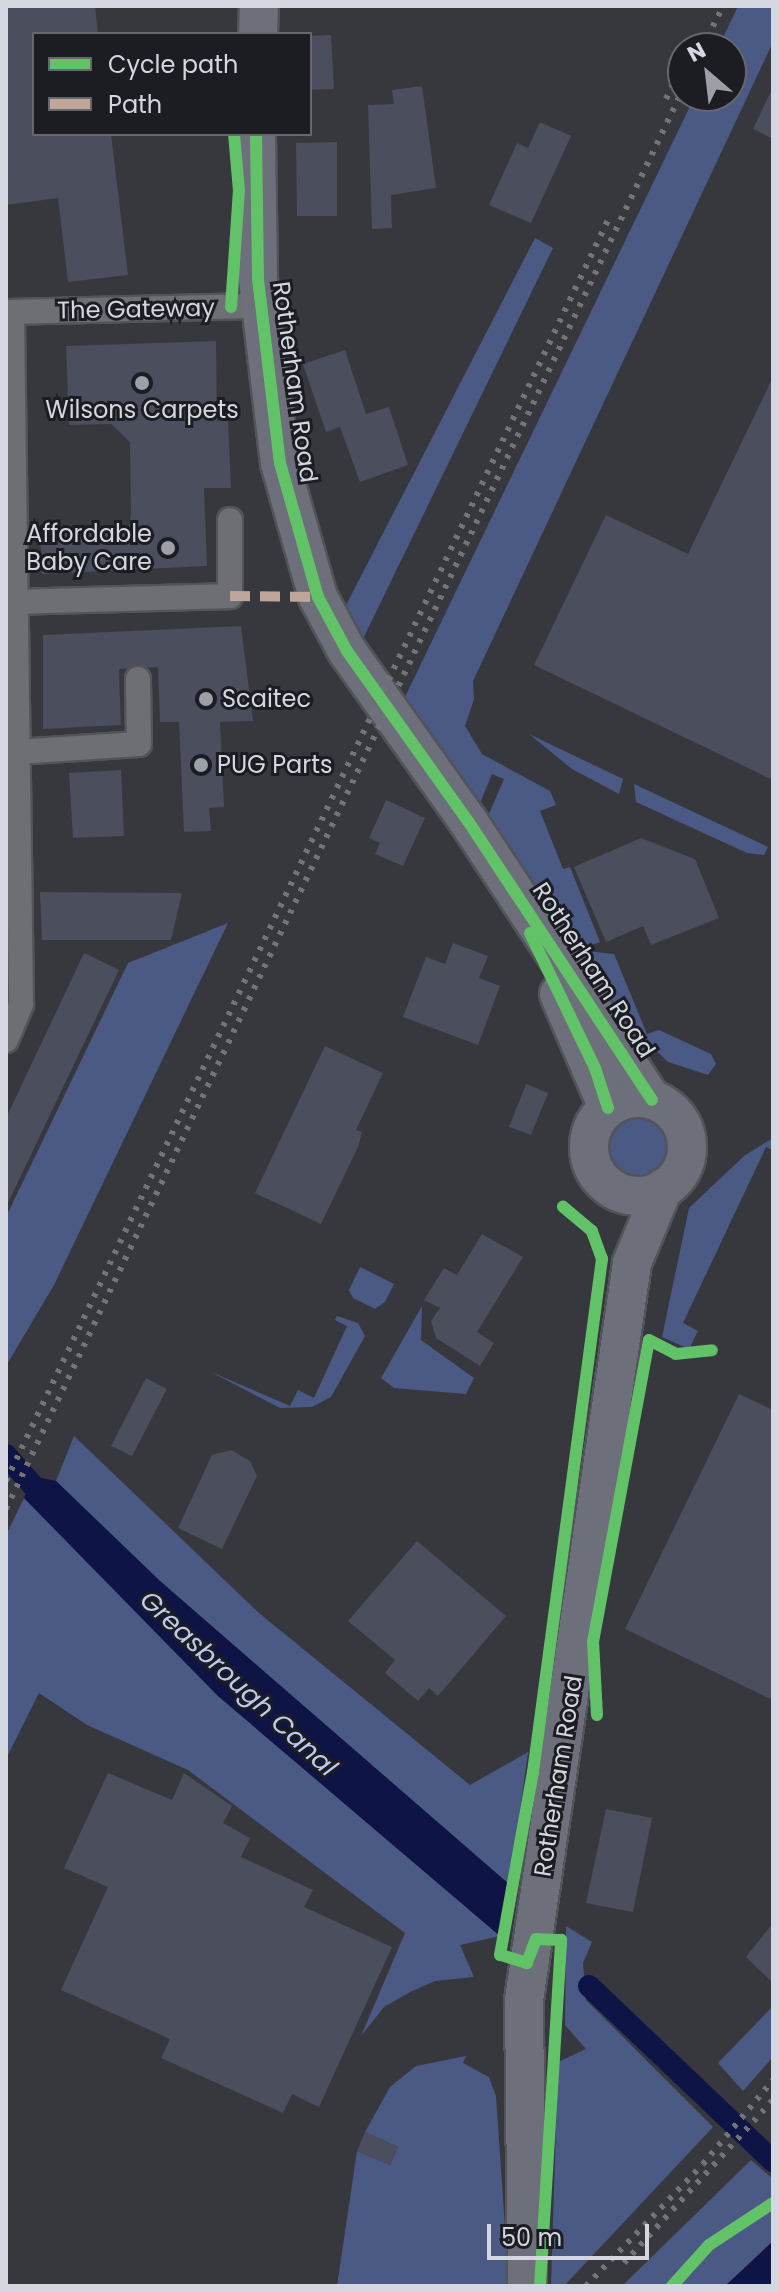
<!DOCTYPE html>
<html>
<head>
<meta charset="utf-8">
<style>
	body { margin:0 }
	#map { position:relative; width:779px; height:2292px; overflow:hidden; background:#36383e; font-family:Poppins,sans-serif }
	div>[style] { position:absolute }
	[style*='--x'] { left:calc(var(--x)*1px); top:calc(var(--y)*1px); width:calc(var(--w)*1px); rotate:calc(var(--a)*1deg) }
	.green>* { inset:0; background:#4b5985 }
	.round { border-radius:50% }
	.water>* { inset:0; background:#0e1446 }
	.canal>* { height:22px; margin:-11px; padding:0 11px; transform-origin:11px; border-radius:11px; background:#0e1446 }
	.building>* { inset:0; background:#4a4e5d }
	.roads { filter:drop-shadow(2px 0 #525459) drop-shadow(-2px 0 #525459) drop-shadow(0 2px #525459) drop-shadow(0 -2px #525459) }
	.minor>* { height:24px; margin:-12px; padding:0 12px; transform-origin:12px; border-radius:12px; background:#6d6f74 }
	.primary>* { height:38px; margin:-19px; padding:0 19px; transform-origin:19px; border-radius:19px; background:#6d6f7a }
	.primary>.ring { margin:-19px; padding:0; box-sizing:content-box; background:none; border:38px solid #6d6f7a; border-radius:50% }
	.rail>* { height:6px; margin-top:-3px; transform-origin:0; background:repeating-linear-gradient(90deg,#727478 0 4px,transparent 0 12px) }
	.quiet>* { height:10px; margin-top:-5px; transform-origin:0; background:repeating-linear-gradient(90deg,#c0a59a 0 20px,transparent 0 30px) }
	.cycleway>* { height:12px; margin:-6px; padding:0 6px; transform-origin:6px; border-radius:6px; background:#61c268 }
	.dots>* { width:22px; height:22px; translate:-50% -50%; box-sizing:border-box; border:4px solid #1b1d23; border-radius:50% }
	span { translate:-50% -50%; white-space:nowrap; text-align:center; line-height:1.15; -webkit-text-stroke:6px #1b1d23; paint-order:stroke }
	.street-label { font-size:24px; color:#d4d7df }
	.poi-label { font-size:24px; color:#d4d7df }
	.right { translate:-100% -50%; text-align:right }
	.left { translate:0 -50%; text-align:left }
	.water-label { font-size:26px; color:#becbee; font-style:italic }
	.frame { position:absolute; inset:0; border:8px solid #d4d7df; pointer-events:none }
	.legend { position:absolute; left:32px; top:32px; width:280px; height:104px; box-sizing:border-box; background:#1b1d23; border:2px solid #65676e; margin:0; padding:10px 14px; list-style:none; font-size:24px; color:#d4d7df }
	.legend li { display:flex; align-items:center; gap:16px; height:40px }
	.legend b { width:40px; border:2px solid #65676e }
	.north { position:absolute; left:667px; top:32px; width:80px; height:80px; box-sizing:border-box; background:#1b1d23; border:2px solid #65676e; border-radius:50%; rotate:332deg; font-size:22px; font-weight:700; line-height:32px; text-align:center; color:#d4d7df }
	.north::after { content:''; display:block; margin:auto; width:28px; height:36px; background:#9d9fa7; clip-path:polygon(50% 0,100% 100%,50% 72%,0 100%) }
	.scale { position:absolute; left:487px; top:2224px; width:162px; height:36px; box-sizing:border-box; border:4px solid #d4d7df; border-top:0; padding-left:10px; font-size:24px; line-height:28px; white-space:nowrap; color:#d4d7df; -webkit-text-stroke:6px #1b1d23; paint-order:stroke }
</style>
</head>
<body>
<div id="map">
	<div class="green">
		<i style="clip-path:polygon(738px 6px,773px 6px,773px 42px,473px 681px,474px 699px,465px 726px,482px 754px,550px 791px,556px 805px,540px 811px,563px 869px,570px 867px,600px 942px,571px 952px,537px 887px,488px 816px,504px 779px,492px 774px,480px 803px,404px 699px,695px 96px,731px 96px,731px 48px,718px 48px)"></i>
		<i style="clip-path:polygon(535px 238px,553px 248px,360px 645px,343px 611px)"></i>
		<i style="clip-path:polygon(529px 734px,623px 779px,619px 794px,572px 769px)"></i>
		<i style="clip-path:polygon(634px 784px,768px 847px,764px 855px,747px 853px,636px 802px)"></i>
		<i style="clip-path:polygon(228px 923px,54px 1285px,6px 1366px,6px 1217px,128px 963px)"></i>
		<i style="clip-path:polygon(586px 951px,614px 954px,647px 1034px,659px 1030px,711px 1054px,716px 1064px,708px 1075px,668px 1062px,644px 1039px,576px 956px)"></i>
		<i class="round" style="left:607px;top:1115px;width:62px;height:62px"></i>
		<i style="clip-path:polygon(773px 1138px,773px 1150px,766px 1147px,683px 1323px,698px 1331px,689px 1349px,662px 1337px,689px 1208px,744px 1156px)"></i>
		<i style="clip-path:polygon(360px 1267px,394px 1284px,385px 1302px,375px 1309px,353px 1298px,349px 1290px)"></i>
		<i style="clip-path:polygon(422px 1306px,421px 1340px,474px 1378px,466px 1394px,394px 1388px,381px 1378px)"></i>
		<i style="clip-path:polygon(337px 1316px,358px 1323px,365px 1336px,331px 1397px,312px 1407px,280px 1408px,211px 1372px,290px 1406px,298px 1390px,314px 1398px,347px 1326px,335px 1320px)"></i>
		<i style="clip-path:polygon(74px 1436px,259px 1613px,470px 1785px,528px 1752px,510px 1885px,160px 1581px,56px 1481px)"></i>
		<i style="clip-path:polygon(24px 1498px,218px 1696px,500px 1936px,460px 1945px,474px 1977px,435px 1981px,410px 1992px,384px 2007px,361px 2036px,405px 1933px,188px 1770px,87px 1725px,39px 1693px,6px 1759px,6px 1535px)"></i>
		<i style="clip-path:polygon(566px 1926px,592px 1942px,583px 1963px,586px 2000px,713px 2127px,564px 2286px,551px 2286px,558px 2062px,586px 2049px,565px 2025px)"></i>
		<i style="clip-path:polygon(773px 2006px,773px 2057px,743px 2091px,718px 2063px)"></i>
		<i style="clip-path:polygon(466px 2056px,463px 2063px,489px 2077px,496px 2096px,509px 2286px,337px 2286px,357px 2151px,390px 2165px,398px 2147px,365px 2132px,390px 2087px,416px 2066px)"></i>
		<i style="clip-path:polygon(751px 2160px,773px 2179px,773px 2241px,725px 2286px,622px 2286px)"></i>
	</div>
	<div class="water">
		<i style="clip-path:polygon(32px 1476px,56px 1481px,160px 1581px,510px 1885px,500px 1936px,218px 1696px,24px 1498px)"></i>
		<i style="clip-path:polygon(773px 2241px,773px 2286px,725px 2286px,750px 2263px)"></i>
	</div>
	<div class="canal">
		<i style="--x:6;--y:1455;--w:67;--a:48.7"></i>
		<i style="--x:589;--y:1986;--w:254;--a:43.6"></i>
	</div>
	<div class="building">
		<i style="clip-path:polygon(6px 6px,95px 6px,98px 34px,34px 34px,34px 134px,111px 134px,128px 275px,68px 282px,58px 198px,6px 205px)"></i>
		<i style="clip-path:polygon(331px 35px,334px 89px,310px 90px,311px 36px)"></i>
		<i style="clip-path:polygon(422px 86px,436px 188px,391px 195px,392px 228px,372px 229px,368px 105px,394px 104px,392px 90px)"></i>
		<i style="clip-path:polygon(773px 87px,773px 139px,753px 129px)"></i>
		<i style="clip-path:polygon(540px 122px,571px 136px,531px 223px,489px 205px,517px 143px,528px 148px)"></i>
		<i style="clip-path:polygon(337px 142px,337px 216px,297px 216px,296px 143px)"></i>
		<i style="clip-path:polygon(216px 341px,217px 421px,228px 421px,231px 488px,204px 488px,207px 566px,42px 574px,40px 534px,129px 530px,131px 513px,130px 442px,111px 424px,69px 425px,66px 346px)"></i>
		<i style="clip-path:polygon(345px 350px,366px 414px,389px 407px,408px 465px,360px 482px,340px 427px,326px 432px,303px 364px)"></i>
		<i style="clip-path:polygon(773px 377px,773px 780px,534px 665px,606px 515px,688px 554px)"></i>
		<i style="clip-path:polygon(241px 626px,253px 721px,220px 722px,224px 807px,209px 808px,211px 831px,184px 832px,179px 722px,160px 722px,158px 667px,119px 669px,121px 725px,43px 729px,43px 635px)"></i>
		<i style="clip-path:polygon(121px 770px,124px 836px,73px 838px,69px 773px)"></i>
		<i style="clip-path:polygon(386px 800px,425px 818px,403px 866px,375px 854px,380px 843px,369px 838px)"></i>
		<i style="clip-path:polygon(641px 838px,695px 859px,719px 918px,651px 945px,643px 926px,606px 942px,574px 867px)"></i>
		<i style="clip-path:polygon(40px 892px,182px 893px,171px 940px,42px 940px)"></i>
		<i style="clip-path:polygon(453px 943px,488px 956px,479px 978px,500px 986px,478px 1045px,403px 1017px,426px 957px,445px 964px)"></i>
		<i style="clip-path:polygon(84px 953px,119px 970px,6px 1207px,6px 1118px)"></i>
		<i style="clip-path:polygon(325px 1046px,383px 1073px,356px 1130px,362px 1132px,358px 1147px,321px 1224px,255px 1193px)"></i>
		<i style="clip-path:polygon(526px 1084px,548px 1093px,531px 1135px,509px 1127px)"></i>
		<i style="clip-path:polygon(482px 1234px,523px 1257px,477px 1332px,494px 1343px,480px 1366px,436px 1338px,431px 1321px,440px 1308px,424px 1300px,444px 1268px,457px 1275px)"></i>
		<i style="clip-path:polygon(146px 1378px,167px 1389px,132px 1456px,111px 1446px)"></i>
		<i style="clip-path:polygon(739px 1394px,773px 1410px,773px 1700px,625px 1629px)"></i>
		<i style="clip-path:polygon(231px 1450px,250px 1461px,257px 1476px,222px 1549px,178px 1528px,212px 1455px)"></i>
		<i style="clip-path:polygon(417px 1541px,506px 1616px,438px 1696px,429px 1688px,418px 1701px,385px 1673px,395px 1660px,348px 1621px)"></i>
		<i style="clip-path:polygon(108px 1773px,172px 1800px,184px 1773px,232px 1806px,223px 1823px,250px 1838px,241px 1857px,313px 1890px,304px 1907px,392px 1947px,319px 2107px,292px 2094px,283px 2113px,161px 2058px,170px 2039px,61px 1990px,108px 1887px,64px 1868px)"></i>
		<i style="clip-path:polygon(606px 1809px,652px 1818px,633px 1912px,586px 1903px)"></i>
		<i style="clip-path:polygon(773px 1923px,773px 1983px,746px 1957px)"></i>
		<i style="clip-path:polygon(365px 2132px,398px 2147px,390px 2165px,357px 2151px)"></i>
	</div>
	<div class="roads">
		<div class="minor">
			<i style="--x:6;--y:312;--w:254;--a:-1.4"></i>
			<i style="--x:14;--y:602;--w:216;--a:-1.6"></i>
			<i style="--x:230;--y:596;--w:76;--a:-90"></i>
			<i style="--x:17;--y:752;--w:122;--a:-3.8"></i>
			<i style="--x:139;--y:744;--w:65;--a:-90.9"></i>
			<i style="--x:6;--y:1040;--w:39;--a:-67"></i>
			<i style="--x:21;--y:1004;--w:692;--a:-90.75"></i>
		</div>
		<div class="primary">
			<i style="--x:258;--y:34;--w:28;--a:-88"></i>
			<i style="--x:256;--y:134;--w:145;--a:89.2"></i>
			<i style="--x:258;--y:279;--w:185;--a:83.2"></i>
			<i style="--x:280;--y:463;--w:139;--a:74.2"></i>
			<i style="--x:318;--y:597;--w:61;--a:61.8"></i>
			<i style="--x:347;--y:651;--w:209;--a:54.6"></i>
			<i style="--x:468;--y:821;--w:334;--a:56.6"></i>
			<i style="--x:559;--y:994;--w:124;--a:66.7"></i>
			<i class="ring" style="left:589px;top:1098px;width:60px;height:60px"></i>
			<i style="--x:527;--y:2286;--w:286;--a:-90.6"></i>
			<i style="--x:524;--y:2000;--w:745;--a:-81.66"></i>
			<i style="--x:632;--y:1263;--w:81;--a:-67.5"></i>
		</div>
	</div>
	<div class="rail">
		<i style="--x:702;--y:48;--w:47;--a:-63.4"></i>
		<i style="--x:666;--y:99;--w:40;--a:-65"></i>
		<i style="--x:6;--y:1481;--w:1400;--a:-64.48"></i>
		<i style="--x:6;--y:1509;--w:1573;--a:-64.51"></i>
		<i style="--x:624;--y:2263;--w:221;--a:-47.6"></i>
		<i style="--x:586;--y:2286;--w:169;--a:-46.2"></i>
		<i style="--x:703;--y:2164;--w:109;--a:-50.2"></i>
	</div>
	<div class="quiet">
		<i style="--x:230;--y:596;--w:88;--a:0.7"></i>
	</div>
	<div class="cycleway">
		<i style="--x:256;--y:134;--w:145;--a:89.2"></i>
		<i style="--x:258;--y:279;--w:185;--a:83.2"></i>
		<i style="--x:280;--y:463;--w:139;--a:74.2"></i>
		<i style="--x:318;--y:597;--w:61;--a:61.8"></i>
		<i style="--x:347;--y:651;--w:209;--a:54.6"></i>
		<i style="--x:468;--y:821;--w:334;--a:56.6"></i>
		<i style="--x:231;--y:307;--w:116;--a:-86.1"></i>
		<i style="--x:239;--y:191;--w:57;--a:-95"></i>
		<i style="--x:530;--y:933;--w:150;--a:64.3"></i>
		<i style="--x:595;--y:1068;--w:42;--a:72"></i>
		<i style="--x:597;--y:1715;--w:73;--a:-93.1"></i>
		<i style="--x:593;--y:1642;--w:307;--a:-79.5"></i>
		<i style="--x:649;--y:1340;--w:30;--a:27"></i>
		<i style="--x:676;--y:1354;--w:36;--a:-6"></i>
		<i style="--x:540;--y:2286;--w:347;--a:-86.5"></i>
		<i style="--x:561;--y:1940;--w:25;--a:-178"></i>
		<i style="--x:536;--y:1939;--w:26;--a:111"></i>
		<i style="--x:527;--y:1963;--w:28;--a:-163"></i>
		<i style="--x:500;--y:1955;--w:186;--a:-79.8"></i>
		<i style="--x:533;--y:1772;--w:518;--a:-82.34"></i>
		<i style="--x:602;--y:1259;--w:30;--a:-110"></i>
		<i style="--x:592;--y:1231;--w:38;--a:-140"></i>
		<i style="--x:672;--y:2286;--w:55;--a:-47.9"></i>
		<i style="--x:709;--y:2245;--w:77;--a:-33.3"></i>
	</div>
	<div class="dots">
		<i style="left:142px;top:383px;background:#9d9fa7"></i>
		<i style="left:168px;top:548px;background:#9d9fa7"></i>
		<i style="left:206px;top:699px;background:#9d9fa7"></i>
		<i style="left:201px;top:765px;background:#9d9fa7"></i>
	</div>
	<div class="street-label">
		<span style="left:136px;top:309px;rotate:-1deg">The Gateway</span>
		<span style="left:295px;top:382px;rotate:82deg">Rotherham Road</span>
		<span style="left:594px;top:970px;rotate:57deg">Rotherham Road</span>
		<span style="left:558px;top:1776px;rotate:-81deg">Rotherham Road</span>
	</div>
	<div class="poi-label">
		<span style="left:142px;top:410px">Wilsons Carpets</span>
		<span class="right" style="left:152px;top:548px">Affordable<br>Baby Care</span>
		<span class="left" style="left:222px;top:699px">Scaitec</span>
		<span class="left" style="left:217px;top:765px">PUG Parts</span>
	</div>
	<div class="water-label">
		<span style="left:238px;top:1684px;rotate:43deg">Greasbrough Canal</span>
	</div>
	<div class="frame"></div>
	<ul class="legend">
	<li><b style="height:10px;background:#61c268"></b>Cycle path</li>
	<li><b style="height:10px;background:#c0a59a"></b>Path</li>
	</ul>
	<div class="north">N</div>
	<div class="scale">50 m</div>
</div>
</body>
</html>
